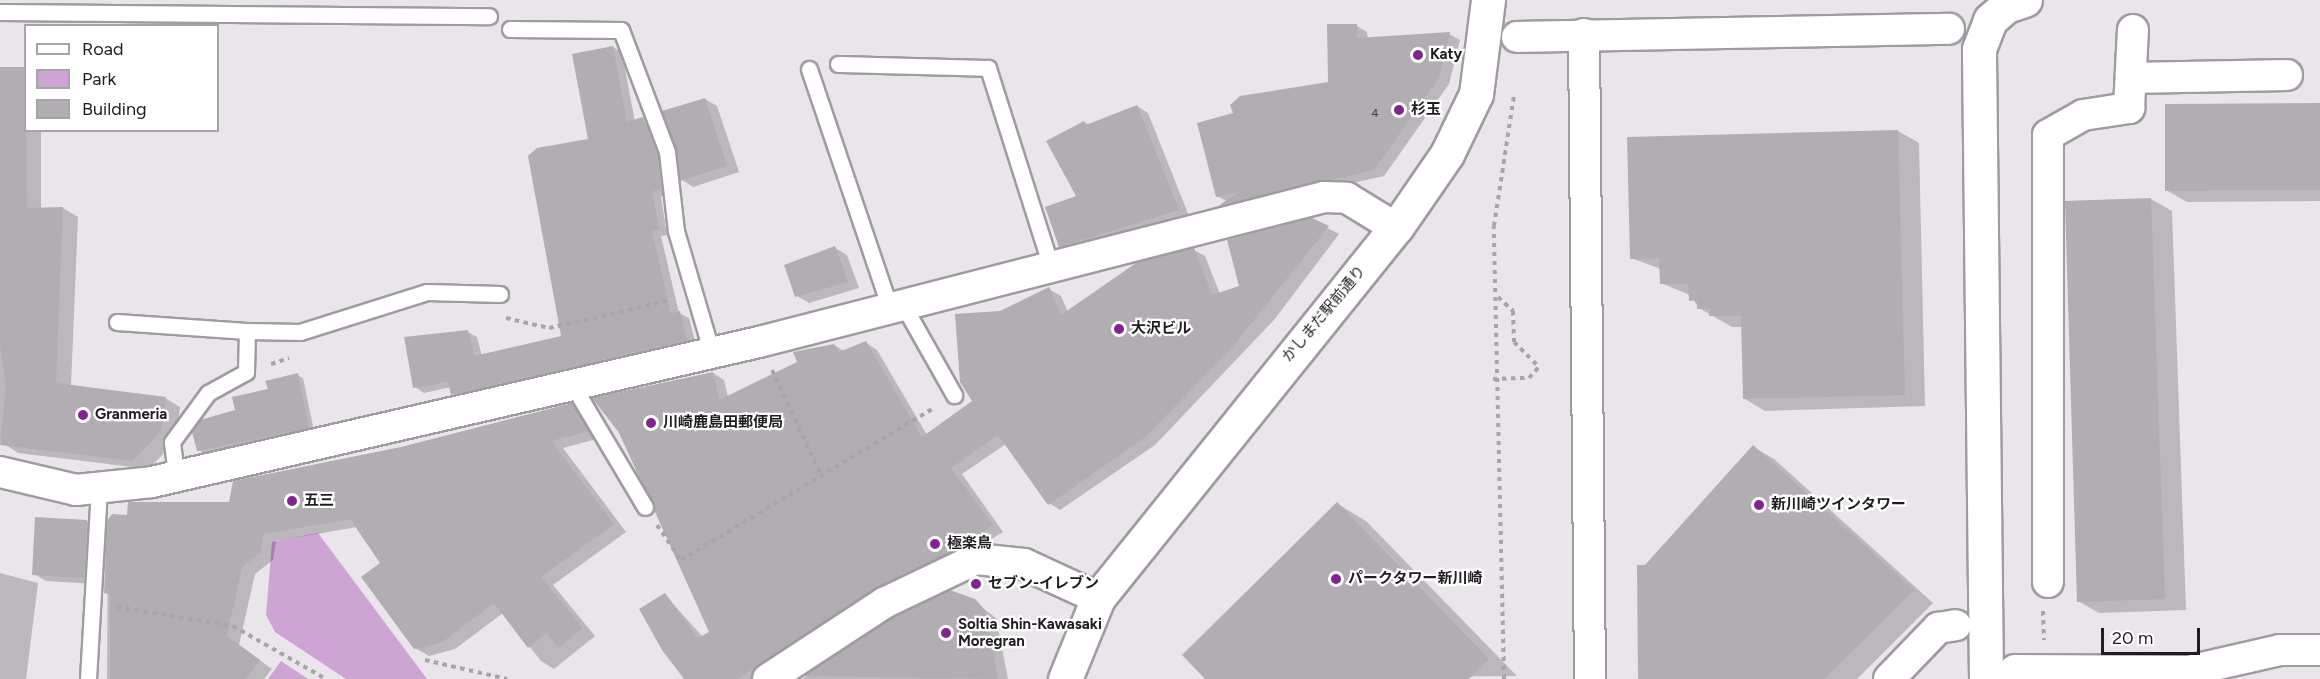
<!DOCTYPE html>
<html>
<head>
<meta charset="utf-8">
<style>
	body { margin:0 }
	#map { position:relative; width:2320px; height:679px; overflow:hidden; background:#eae5eb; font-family:Figtree,"Noto Sans JP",sans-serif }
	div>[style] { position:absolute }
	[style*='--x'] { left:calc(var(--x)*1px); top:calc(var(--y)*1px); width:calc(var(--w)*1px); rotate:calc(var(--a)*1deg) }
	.green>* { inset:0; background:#cea4d5 }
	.shadow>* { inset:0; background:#0003 }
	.building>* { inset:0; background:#b1adb2 }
	.path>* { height:4px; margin-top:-2px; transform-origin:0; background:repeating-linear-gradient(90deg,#a8a4a9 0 4.5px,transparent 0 9px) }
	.roads { filter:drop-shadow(2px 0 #9f9ba0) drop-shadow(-2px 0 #9f9ba0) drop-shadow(0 2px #9f9ba0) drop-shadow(0 -2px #9f9ba0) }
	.lane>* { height:15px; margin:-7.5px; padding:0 7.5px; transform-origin:7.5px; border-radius:7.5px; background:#fff }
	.street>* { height:30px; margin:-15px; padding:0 15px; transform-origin:15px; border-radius:15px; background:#fff }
	.secondary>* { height:33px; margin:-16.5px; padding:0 16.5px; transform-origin:16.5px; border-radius:16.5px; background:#fff }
	.path-bridge>* { height:4px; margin-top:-2px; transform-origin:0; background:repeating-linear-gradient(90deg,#a8a4a9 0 4.5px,transparent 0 9px) }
	.dots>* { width:16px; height:16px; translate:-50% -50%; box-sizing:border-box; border:3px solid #fff; border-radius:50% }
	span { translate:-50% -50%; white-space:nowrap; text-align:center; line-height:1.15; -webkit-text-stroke:4.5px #fff; paint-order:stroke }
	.number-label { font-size:12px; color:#444144 }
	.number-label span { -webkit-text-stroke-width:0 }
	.poi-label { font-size:15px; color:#1f1d1f; font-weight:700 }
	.left { translate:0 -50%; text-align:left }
	.street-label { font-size:15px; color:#1f1d1f }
	.legend { position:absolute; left:24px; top:24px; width:195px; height:108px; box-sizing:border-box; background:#fff; border:2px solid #a5a5a5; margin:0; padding:8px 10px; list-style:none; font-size:18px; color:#1f1d1f }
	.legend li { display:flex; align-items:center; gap:12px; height:30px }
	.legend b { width:30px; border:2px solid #a5a5a5 }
	.scale { position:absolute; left:2101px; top:628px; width:99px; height:27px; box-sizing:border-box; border:3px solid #1f1d1f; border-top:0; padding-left:8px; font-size:18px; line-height:21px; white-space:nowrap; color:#1f1d1f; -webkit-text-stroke:4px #fff; paint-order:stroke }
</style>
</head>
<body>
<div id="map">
	<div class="green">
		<i style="clip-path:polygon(318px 533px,427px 679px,346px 679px,275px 632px,266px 615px,272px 542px)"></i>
		<i style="clip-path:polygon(281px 661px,308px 679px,268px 679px)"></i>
	</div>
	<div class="shadow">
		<i style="clip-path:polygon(1357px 26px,1367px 32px,1368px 39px,1449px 34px,1460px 40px,1449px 84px,1384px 176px,1230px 211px,1221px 206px,1228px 202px,1217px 196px,1330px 84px)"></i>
		<i style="clip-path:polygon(613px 47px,622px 53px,635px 122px,653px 124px,670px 193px,661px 197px,667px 235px,661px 236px,679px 313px,689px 318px,696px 345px,462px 400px,451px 387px,424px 393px,415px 387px,468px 332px,477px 337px,482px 356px,563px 337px,590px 140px)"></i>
		<i style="clip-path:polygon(0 69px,26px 130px,41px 130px,41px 209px,63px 208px,78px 217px,71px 386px,165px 398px,180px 407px,176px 440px,149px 469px,18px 453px,0 441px)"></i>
		<i style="clip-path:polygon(705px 99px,717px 106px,739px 172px,693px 187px,682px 180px)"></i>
		<i style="clip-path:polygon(2320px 105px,2320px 201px,2187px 202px,2166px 190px)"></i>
		<i style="clip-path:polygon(1137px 106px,1148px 113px,1189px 216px,1072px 253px,1060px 246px,1078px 197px,1084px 122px,1089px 125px)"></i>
		<i style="clip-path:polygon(1898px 131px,1919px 143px,1925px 406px,1765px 411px,1745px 399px,1743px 327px,1732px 327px,1699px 308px,1690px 295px,1661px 283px,1661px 269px,1631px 258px)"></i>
		<i style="clip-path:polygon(2151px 199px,2172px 211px,2186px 610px,2099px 613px,2078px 601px,2067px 202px)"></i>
		<i style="clip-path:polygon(1312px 220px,1339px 234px,1274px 320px,1155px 445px,1060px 510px,1049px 503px,1006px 444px,962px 474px,1003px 532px,763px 679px,689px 679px,665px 595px,703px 637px,711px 632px,617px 429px,594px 399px,713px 373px,724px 380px,728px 397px,834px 345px,844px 351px,866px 343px,877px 350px,927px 435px,974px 401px,1000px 312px,1049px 289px,1061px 296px,1068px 312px,1194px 250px,1205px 256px,1220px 294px,1241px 287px)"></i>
		<i style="clip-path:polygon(835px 248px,847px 255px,859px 288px,809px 303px,797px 296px)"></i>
		<i style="clip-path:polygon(297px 375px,303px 378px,314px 431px,204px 453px,198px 450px,236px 411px)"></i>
		<i style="clip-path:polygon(572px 404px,585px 412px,600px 438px,563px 448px,626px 532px,553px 585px,595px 636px,554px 669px,541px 661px,503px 613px,455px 649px,429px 656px,415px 648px,382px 563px,357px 527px,276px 541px,273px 560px,255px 574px,239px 645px,272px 669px,264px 679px,107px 679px,108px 521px,230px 504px,401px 448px)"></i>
		<i style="clip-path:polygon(1753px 447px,1774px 459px,1933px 603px,1857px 679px,1639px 679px,1646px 566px)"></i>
		<i style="clip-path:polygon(1338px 504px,1366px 521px,1517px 676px,1207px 679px)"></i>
		<i style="clip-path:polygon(37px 519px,87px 521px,99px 528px,96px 584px,46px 581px,34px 574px)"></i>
		<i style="clip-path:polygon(0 573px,38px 583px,26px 679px,0 679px)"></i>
		<i style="clip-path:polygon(975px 602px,996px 618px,1008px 679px,802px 679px,893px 619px)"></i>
	</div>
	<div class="building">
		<i style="clip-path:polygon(1327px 24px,1357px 24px,1357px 38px,1450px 32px,1439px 78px,1374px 170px,1218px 206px,1239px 192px,1216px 197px,1197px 123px,1233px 113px,1230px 105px,1240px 96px,1328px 82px)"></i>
		<i style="clip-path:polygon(613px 46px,627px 122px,643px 117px,657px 154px,661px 188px,652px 192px,659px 230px,652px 231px,671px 314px,680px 311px,687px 340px,451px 395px,448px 382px,413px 388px,404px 337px,468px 330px,474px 356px,561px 336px,528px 156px,537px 148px,588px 139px,572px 54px)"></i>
		<i style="clip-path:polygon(0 67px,26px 67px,27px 208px,63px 207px,56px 383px,166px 397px,161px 431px,133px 461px,0 445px,6px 387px,0 344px)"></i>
		<i style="clip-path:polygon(705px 98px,727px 166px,680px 181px,676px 149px,662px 111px)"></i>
		<i style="clip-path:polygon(2320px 103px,2320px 190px,2165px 191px,2165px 104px)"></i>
		<i style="clip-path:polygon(1137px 105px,1179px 210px,1059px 247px,1045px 207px,1076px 196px,1046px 141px,1084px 121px,1086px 125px)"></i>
		<i style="clip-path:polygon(1898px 130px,1905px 395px,1743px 399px,1741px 316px,1709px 316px,1710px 309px,1697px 309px,1697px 300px,1689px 301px,1688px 284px,1660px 284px,1659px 258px,1630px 259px,1627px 137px)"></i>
		<i style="clip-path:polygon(2151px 198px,2165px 599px,2077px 602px,2065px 201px)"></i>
		<i style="clip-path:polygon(1312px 218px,1329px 226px,1229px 351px,1144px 438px,1048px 505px,998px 435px,951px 468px,993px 525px,962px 546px,875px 589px,737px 679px,684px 679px,662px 650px,639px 609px,665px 593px,698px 638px,709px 632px,620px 434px,592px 398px,713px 372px,719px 400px,797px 362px,793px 352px,834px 344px,839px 352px,866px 341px,922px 437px,972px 401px,960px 382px,955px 314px,1000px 311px,1049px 287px,1061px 315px,1136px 263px,1194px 248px,1212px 295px,1239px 286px,1227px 240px)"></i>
		<i style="clip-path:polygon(835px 246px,848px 282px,795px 297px,784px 265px)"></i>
		<i style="clip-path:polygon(298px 373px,309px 428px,197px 451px,192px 432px,200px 420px,235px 410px,232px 397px,268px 389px,265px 381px)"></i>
		<i style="clip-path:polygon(572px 403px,589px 431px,551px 441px,614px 524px,541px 577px,583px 628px,558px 648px,547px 633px,528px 648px,494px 603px,441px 643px,414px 649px,361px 577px,380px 563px,350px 519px,263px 534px,261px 552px,242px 567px,227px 636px,260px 660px,246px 679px,110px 679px,110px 594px,104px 593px,107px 521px,112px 514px,127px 515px,128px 502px,229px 502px,233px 481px,401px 447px)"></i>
		<i style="clip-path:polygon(1753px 445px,1914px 590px,1824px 679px,1638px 679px,1637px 565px,1645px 565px)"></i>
		<i style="clip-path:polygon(1337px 502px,1489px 659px,1469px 679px,1205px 679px,1182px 655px)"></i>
		<i style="clip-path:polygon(35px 517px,87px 520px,84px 578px,32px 575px)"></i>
		<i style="clip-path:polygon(950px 590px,975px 599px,985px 610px,998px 679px,804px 676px,892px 618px)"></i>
	</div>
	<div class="path">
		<i style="--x:1498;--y:297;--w:21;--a:43"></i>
		<i style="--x:1513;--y:311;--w:31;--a:88"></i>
		<i style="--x:1514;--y:342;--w:35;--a:45"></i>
		<i style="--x:506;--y:318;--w:44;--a:13.1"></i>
		<i style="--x:549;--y:328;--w:125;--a:-12.9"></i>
		<i style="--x:271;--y:364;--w:19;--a:-18"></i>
		<i style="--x:772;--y:370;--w:116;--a:65"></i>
		<i style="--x:657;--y:525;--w:42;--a:55.6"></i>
		<i style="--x:681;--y:560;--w:295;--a:-31"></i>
		<i style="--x:117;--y:607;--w:118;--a:9.3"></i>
		<i style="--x:233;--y:626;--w:107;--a:29.7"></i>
		<i style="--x:2043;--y:611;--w:29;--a:88"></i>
		<i style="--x:425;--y:660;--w:84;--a:13"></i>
		<i style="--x:1504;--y:679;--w:453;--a:-91.3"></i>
		<i style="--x:1494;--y:226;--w:133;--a:-81.3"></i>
	</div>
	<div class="roads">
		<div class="lane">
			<i style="--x:0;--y:12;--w:489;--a:0.5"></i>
			<i style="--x:510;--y:29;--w:111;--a:0.5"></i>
			<i style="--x:621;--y:30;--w:130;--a:69.3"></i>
			<i style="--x:667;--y:152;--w:80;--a:83.5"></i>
			<i style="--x:676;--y:231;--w:127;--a:73.6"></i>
			<i style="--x:838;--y:64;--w:150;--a:1.5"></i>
			<i style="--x:988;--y:68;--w:212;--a:72.4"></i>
			<i style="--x:809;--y:69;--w:250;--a:71.3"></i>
			<i style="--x:902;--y:303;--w:106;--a:60.5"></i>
			<i style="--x:117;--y:322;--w:130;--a:4"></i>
			<i style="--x:247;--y:331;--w:41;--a:91.4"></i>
			<i style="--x:246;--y:372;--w:43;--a:151.1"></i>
			<i style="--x:208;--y:393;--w:61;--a:126.3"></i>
			<i style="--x:172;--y:442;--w:35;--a:83"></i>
			<i style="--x:247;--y:331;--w:53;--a:1.1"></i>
			<i style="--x:300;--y:332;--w:133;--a:-17.5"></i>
			<i style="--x:427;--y:292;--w:73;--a:1.6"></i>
			<i style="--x:572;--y:384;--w:143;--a:59.3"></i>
			<i style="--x:88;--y:679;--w:189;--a:-86.7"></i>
		</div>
		<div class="street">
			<i style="--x:1584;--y:34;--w:645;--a:89.47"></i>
			<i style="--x:1517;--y:37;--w:432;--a:-1.1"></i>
			<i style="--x:2132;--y:78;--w:155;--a:-1.1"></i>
			<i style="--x:0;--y:472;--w:78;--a:13.3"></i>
			<i style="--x:76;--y:490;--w:76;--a:-6"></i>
			<i style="--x:152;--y:482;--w:623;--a:-12.99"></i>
			<i style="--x:759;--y:342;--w:583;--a:-14.39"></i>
			<i style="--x:1324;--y:197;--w:23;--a:2"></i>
			<i style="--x:1347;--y:198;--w:57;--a:31.5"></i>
			<i style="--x:2048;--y:582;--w:447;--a:-90"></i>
			<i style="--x:2048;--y:135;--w:40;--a:-29.7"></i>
			<i style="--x:2083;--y:115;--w:47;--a:-8.7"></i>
			<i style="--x:2129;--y:108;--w:78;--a:-87.1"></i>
			<i style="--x:2015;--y:670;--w:173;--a:0.3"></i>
			<i style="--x:2188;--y:671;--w:94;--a:-12.9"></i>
			<i style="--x:2280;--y:650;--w:40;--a:0"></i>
			<i style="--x:768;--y:679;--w:139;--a:-33.2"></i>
			<i style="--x:884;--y:603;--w:102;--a:-25.6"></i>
			<i style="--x:976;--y:559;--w:48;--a:5.9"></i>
			<i style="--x:1024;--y:564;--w:81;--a:24.7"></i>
			<i style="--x:1889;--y:679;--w:71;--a:-46.1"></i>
			<i style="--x:1938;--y:628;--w:18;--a:-9"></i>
		</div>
		<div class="secondary">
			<i style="--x:1065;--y:679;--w:87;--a:-67.8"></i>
			<i style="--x:1098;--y:598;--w:475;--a:-51.2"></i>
			<i style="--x:1396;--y:228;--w:90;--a:-55.4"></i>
			<i style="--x:1447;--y:154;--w:67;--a:-64.2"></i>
			<i style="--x:1476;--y:94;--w:95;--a:-82.7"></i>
			<i style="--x:1986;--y:679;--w:630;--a:-90.64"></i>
			<i style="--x:1979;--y:49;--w:31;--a:-69"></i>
			<i style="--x:1990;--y:20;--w:21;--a:-41"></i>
			<i style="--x:2006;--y:6;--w:20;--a:-18"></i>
		</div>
	</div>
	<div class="path-bridge">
		<i style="--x:1493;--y:379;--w:36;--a:-2"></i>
		<i style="--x:1529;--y:378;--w:15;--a:-48"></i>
	</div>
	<div class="dots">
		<i style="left:1418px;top:55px;background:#81248f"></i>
		<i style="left:1399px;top:110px;background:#81248f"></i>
		<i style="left:1119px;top:329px;background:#81248f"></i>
		<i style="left:83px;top:415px;background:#81248f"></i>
		<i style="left:651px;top:423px;background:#81248f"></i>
		<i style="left:292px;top:501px;background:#81248f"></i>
		<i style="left:1759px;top:505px;background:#81248f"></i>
		<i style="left:935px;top:544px;background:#81248f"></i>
		<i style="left:1336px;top:579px;background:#81248f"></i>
		<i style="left:976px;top:584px;background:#81248f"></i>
		<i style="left:946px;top:633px;background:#81248f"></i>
	</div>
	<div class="number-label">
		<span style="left:1375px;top:114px">4</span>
	</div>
	<div class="poi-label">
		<span class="left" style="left:1430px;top:55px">Katy</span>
		<span class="left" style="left:1411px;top:110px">杉玉</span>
		<span class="left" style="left:1131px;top:329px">大沢ビル</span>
		<span class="left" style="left:95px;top:415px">Granmeria</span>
		<span class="left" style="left:663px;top:423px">川崎鹿島田郵便局</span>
		<span class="left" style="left:304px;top:501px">五三</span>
		<span class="left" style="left:1771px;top:505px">新川崎ツインタワー</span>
		<span class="left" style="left:947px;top:544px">極楽鳥</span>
		<span class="left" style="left:1348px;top:579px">パークタワー新川崎</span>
		<span class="left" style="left:988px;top:584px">セブン-イレブン</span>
		<span class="left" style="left:958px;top:633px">Soltia Shin-Kawasaki<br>Moregran</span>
	</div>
	<div class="street-label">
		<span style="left:1324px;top:314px;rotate:-50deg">かしまだ駅前通り</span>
	</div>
	<ul class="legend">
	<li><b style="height:8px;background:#fff"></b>Road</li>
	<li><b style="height:16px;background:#cea4d5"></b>Park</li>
	<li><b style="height:16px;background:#b1adb2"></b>Building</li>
	</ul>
	<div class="scale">20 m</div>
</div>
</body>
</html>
